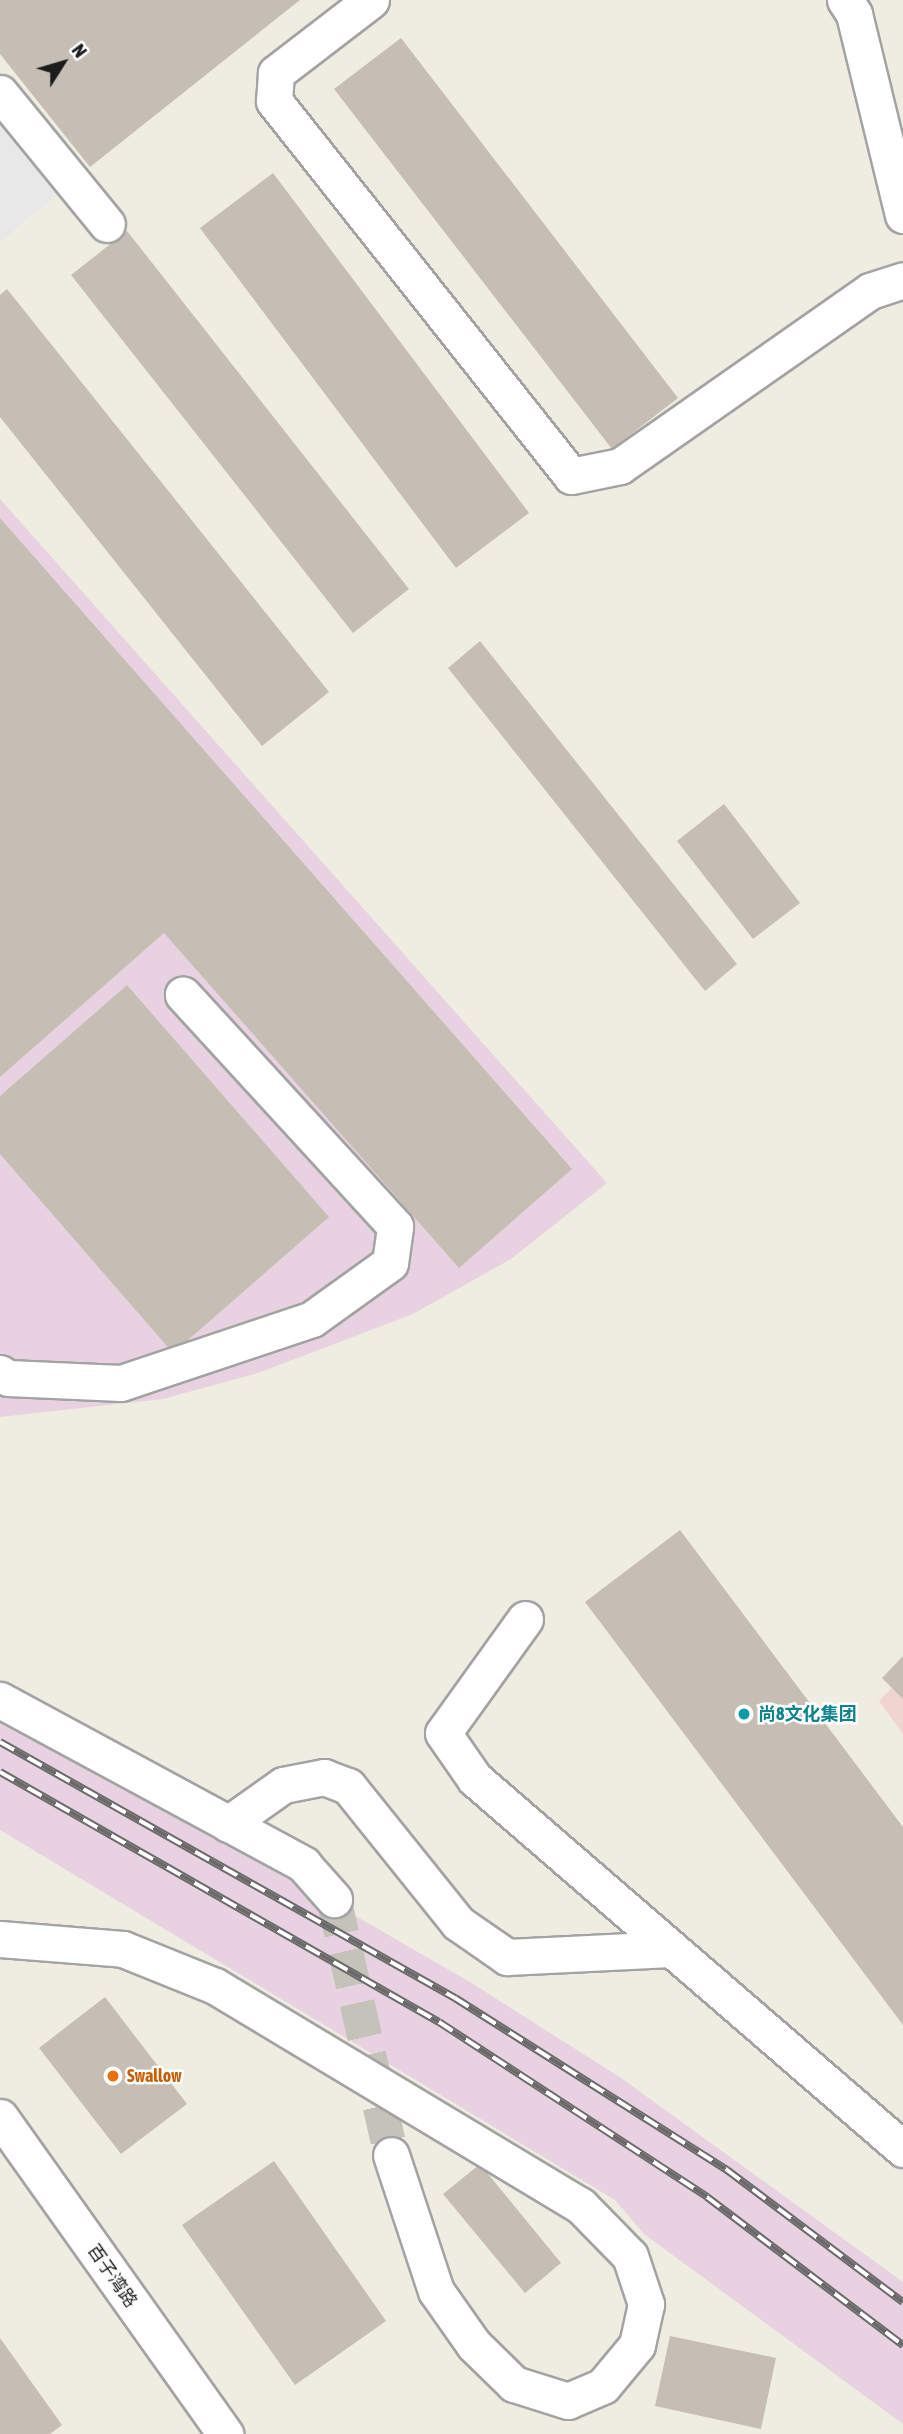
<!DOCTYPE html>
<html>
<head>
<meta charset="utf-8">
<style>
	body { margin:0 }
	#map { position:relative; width:903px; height:2434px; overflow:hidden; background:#efece1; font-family:"Asap Condensed","Noto Sans SC",sans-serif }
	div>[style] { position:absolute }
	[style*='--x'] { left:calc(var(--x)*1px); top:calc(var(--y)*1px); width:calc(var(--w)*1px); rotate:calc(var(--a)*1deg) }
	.commercial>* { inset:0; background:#f1d4cf }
	.industrial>* { inset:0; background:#e8d2e1 }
	.parking>* { inset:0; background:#e8e8e8 }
	.building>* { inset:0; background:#c6beb4 }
	.minor-tunnel>* { height:35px; margin-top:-17.5px; transform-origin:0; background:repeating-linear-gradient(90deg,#c5c2ba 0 35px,transparent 0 53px) }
	.roads { filter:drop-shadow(2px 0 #a3a3a3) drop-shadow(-2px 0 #a3a3a3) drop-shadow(0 2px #a3a3a3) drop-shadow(0 -2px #a3a3a3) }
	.minor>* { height:35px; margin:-17.5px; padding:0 17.5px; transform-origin:17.5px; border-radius:17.5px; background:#fff }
	.rail>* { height:8px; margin-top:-4px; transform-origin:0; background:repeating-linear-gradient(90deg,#fff 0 16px,#6a6a6a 0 32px); box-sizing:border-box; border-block:2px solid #6a6a6a }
	.dots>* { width:19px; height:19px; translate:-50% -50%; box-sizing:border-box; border:4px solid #fff; border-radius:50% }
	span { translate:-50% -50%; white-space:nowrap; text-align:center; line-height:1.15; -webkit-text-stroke:5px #fff; paint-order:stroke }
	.culture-label { font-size:18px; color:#0d838f; font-weight:700 }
	.left { translate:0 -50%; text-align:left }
	.food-label { font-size:18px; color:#c56008; font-weight:700 }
	.street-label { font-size:18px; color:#1c1c1c }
	.north { position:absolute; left:28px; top:28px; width:70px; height:70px; -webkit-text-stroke:5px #fff; paint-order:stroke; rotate:53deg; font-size:19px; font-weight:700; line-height:28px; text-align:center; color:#1c1c1c }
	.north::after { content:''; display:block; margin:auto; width:24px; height:32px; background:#1c1c1c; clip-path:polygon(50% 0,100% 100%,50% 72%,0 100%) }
</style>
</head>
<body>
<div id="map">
	<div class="commercial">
		<i style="clip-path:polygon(903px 1676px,903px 1734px,879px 1701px)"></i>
	</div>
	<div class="industrial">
		<i style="clip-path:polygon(0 499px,607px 1183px,511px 1259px,413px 1314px,258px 1373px,163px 1399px,0 1417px)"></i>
		<i style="clip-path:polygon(0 1711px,470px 1982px,621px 2078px,903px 2282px,903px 2424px,644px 2234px,615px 2200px,0 1830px)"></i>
	</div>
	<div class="parking">
		<i style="clip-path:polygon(0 118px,61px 191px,0 242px)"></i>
	</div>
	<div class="building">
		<i style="clip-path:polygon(0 0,300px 0,90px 167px,0 54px)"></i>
		<i style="clip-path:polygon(401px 38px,678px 398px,612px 449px,334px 89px)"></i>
		<i style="clip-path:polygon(273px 173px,529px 513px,456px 568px,200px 228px)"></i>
		<i style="clip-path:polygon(127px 231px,409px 589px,353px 633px,71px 275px)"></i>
		<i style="clip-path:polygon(7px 289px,329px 692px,262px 746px,0 417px,0 295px)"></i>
		<i style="clip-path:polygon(0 518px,572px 1169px,459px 1268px,164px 933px,0 1077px)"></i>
		<i style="clip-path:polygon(480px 641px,737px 964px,705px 991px,448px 668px)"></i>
		<i style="clip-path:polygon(724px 804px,800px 903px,753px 939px,677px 841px)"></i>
		<i style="clip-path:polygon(127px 985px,329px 1217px,173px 1353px,0 1154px,0 1096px)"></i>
		<i style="clip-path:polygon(680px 1530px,903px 1827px,903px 2025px,585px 1602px)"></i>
		<i style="clip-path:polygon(903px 1656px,903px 1699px,882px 1678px)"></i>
		<i style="clip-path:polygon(105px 1997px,187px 2104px,121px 2154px,39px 2048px)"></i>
		<i style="clip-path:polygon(274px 2161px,386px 2321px,295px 2385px,182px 2225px)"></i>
		<i style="clip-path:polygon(480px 2164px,561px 2263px,525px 2293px,443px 2194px)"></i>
		<i style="clip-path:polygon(670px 2336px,776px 2358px,761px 2429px,655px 2406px)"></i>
		<i style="clip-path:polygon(0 2338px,62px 2425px,50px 2434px,0 2434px)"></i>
	</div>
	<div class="minor-tunnel">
		<i style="--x:334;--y:1899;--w:262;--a:77.4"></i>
	</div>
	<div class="roads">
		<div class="minor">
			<i style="--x:371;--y:0;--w:120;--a:142.5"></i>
			<i style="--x:276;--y:73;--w:28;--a:94"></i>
			<i style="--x:274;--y:101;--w:478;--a:51.6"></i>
			<i style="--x:571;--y:476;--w:50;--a:-11.5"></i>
			<i style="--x:620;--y:466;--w:305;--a:-35"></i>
			<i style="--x:870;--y:291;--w:35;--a:-18"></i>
			<i style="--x:845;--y:0;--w:17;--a:57"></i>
			<i style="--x:854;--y:14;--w:207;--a:76.3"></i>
			<i style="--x:0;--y:93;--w:169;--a:50.8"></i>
			<i style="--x:0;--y:1373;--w:9;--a:32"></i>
			<i style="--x:8;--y:1378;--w:113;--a:2.5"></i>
			<i style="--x:121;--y:1383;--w:201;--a:-18.5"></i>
			<i style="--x:312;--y:1319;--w:96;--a:-35.7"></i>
			<i style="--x:390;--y:1263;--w:37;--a:-82"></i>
			<i style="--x:395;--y:1226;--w:314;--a:-132.5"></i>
			<i style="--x:525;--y:1619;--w:140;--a:125.7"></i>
			<i style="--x:443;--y:1733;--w:56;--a:55.2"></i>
			<i style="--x:475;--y:1779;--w:566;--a:40.84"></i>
			<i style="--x:0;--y:1700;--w:345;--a:28.4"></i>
			<i style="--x:303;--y:1864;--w:47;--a:48.5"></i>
			<i style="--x:228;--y:1824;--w:67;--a:-35.3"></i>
			<i style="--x:283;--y:1785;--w:42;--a:-11"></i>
			<i style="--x:324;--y:1777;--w:26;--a:21"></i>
			<i style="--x:348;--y:1786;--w:176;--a:51.2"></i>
			<i style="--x:458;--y:1923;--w:60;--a:34.8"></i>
			<i style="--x:507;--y:1957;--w:164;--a:-2.8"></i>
			<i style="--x:0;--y:1939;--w:123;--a:4.6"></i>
			<i style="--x:123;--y:1949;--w:99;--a:21.9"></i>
			<i style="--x:215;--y:1986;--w:426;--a:31"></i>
			<i style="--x:580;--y:2205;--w:71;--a:45.6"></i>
			<i style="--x:630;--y:2256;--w:51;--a:71.6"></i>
			<i style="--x:646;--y:2304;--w:42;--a:102.4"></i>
			<i style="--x:637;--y:2345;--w:53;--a:129.7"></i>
			<i style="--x:603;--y:2386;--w:38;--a:157"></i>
			<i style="--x:568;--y:2401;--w:57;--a:-162.5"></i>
			<i style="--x:514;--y:2384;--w:56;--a:-135.7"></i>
			<i style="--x:474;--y:2345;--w:66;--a:-125.1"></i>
			<i style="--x:436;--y:2291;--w:143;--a:-108.3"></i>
			<i style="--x:0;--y:2117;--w:389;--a:54.6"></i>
		</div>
	</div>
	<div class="rail">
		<i style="--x:0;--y:1742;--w:522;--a:29.36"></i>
		<i style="--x:455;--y:1998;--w:322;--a:32.3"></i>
		<i style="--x:727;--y:2170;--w:220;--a:36.9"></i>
		<i style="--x:0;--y:1772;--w:505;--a:29.66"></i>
		<i style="--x:439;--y:2022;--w:320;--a:33.1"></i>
		<i style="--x:707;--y:2197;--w:246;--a:37.1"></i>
	</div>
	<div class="dots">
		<i style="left:744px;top:1714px;background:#0f9aa8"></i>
		<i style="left:113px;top:2076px;background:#e8710a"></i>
	</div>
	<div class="culture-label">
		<span class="left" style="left:758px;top:1714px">尚8文化集团</span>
	</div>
	<div class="food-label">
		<span class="left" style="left:127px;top:2076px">Swallow</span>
	</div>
	<div class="street-label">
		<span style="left:112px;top:2276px;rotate:55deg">百子湾路</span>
	</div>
	<div class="north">N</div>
</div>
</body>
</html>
